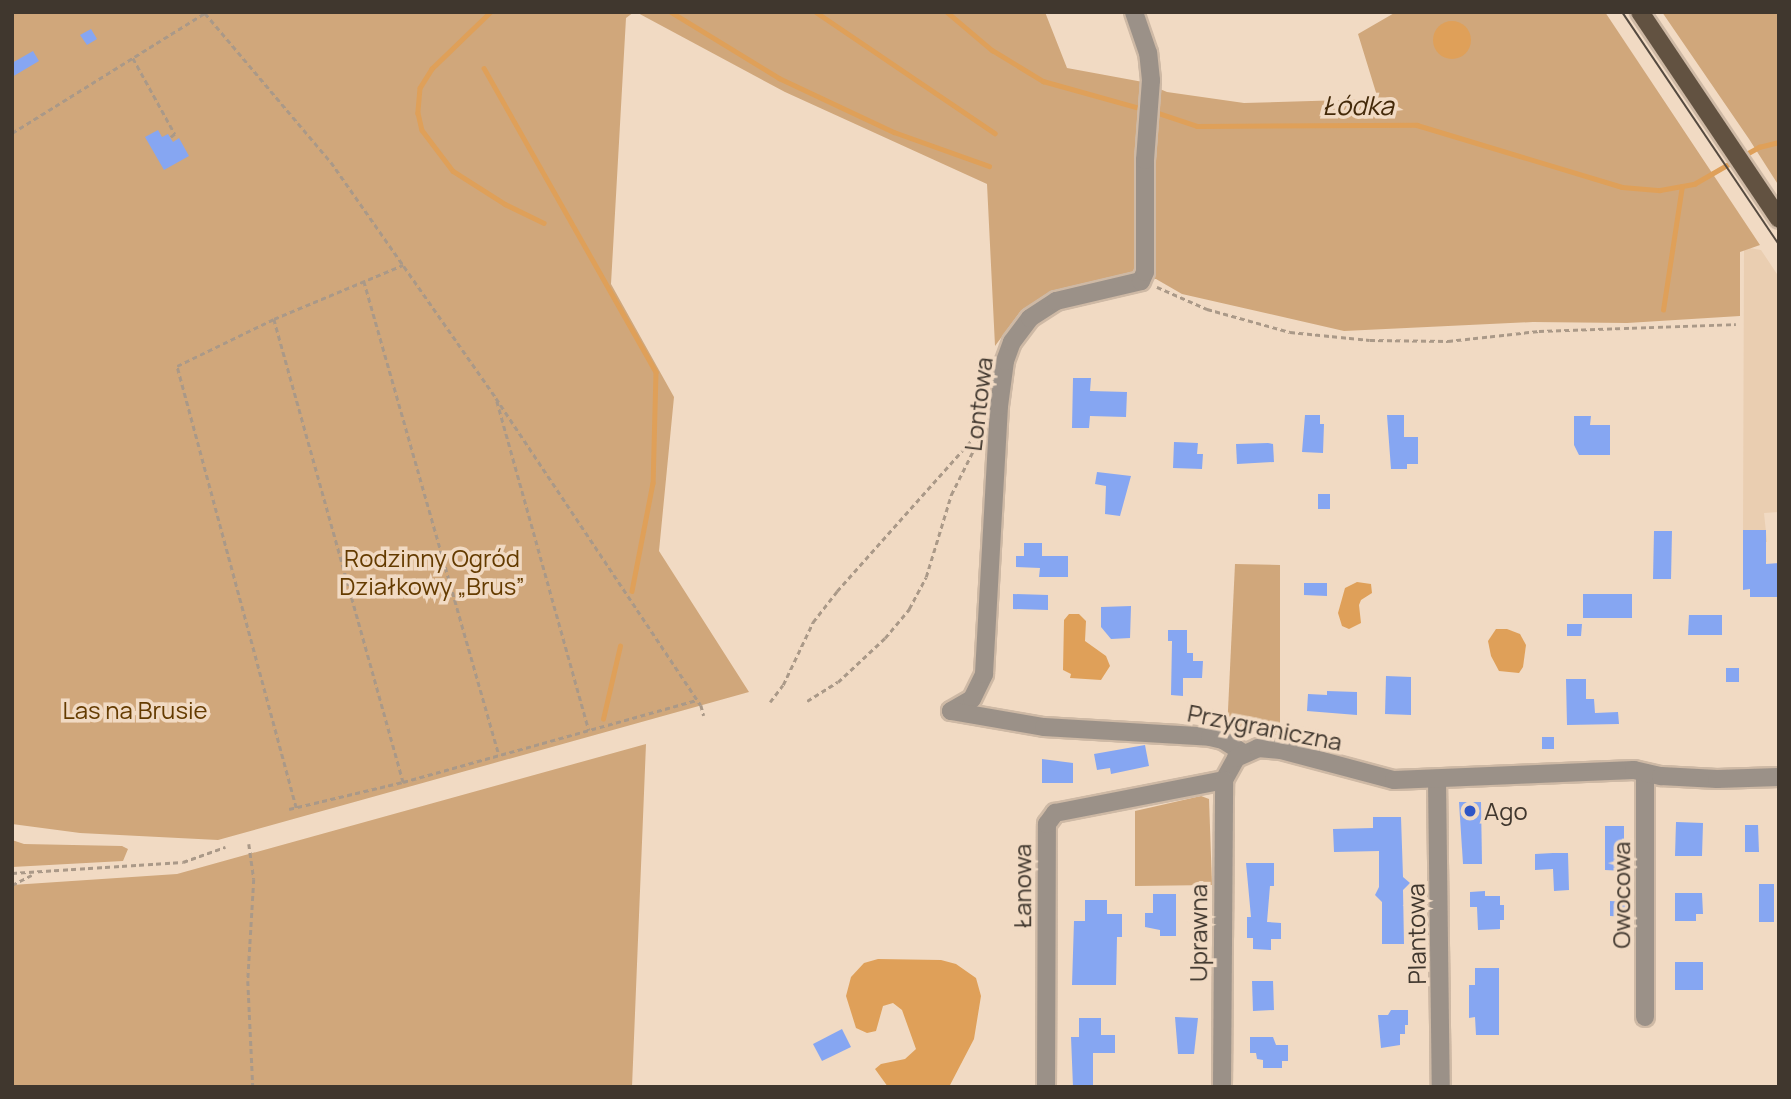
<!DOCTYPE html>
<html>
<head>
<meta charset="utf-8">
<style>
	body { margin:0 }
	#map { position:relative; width:1791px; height:1099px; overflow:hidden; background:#f1dac3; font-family:Manrope,sans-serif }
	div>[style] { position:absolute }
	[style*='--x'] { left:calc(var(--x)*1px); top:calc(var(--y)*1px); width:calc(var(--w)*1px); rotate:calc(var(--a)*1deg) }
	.built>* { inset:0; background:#eaceb1 }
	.green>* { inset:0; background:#d0a77b }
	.water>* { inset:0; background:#dfa059 }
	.round { border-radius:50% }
	.stream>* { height:4.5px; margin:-2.25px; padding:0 2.25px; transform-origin:2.25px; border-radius:2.25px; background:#dfa059 }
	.building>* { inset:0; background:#86a6f2 }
	.path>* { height:2.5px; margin-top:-1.25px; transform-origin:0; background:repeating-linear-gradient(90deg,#a98 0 5px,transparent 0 8.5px) }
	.roads { filter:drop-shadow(2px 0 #ceb9a5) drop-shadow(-2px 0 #ceb9a5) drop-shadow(0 2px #ceb9a5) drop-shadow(0 -2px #ceb9a5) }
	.minor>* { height:18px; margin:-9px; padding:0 9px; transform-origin:9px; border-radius:9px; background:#9b9188 }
	.major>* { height:18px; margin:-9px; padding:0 9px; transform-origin:9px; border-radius:9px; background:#625241 }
	.tram>* { height:2px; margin:-1px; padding:0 1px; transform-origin:1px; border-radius:1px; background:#554a40 }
	.dots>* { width:19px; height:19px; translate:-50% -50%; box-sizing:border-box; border:4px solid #f1dac3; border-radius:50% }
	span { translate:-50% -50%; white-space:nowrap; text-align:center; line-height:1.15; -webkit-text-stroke:7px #f1dac3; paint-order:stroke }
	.street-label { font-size:24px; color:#40372e }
	.park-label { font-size:24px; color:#643b00 }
	.poi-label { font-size:24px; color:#40372e }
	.left { translate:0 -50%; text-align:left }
	.water-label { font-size:26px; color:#432909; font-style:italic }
	.frame { position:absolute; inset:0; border:14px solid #40372e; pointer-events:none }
</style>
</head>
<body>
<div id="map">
	<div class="built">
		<i style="clip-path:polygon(1744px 247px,1761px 250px,1779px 277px,1779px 512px,1764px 513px,1767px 542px,1743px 542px)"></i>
	</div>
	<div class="green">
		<i style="clip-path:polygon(12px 12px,634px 12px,626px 18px,611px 284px,674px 397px,659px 551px,749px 692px,218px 840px,80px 833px,12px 824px)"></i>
		<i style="clip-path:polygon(636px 12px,1045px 12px,1067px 68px,1143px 82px,1167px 92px,1244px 103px,1378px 99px,1358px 34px,1396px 12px,1605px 12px,1760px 245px,1740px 252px,1740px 316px,1627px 323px,1533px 322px,1344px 331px,1182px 294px,1156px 279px,1113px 281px,1046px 294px,1020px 312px,995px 346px,987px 184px,785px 92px)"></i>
		<i style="clip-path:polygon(1662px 12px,1779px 12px,1779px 186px,1749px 139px)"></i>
		<i style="clip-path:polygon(1235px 564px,1280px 565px,1280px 735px,1227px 731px)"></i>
		<i style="clip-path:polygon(646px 744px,632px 1087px,12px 1087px,12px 885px,177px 874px)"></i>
		<i style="clip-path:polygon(1201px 796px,1209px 799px,1212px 885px,1135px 886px,1135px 811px)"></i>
		<i style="clip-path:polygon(12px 840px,24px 844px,122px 846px,128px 849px,123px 861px,12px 867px)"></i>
	</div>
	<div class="water">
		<i class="round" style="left:1433px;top:21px;width:38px;height:38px"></i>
		<i style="clip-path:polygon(1357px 582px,1371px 584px,1372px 593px,1361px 600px,1359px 605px,1361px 623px,1349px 629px,1342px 626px,1338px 613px,1345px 588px)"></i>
		<i style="clip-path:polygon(1069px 614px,1079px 614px,1086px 621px,1085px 641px,1106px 656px,1110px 666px,1101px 680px,1070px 678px,1071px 674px,1063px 670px,1064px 620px)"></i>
		<i style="clip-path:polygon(1496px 629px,1507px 629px,1520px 634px,1526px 645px,1523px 667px,1519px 673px,1499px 671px,1491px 656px,1488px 641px)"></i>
		<i style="clip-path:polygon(878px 959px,941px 960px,956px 964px,976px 978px,981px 996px,974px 1039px,949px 1087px,888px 1087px,875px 1069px,881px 1064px,905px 1059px,916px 1049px,902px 1010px,893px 1003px,883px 1006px,876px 1031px,867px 1033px,856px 1028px,846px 996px,851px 977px,864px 963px)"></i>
	</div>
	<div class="stream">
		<i style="--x:491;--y:12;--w:82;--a:136"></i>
		<i style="--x:432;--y:69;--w:22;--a:122"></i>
		<i style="--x:420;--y:88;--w:25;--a:95"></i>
		<i style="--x:418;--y:113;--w:17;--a:77"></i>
		<i style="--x:422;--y:130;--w:51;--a:52.9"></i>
		<i style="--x:453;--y:171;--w:62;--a:32.4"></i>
		<i style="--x:505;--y:204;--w:43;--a:26"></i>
		<i style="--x:671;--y:12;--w:127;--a:31.4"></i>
		<i style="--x:779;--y:78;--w:127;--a:25.2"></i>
		<i style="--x:894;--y:132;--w:101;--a:19.7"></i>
		<i style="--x:816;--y:12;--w:216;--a:34.1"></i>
		<i style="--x:947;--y:12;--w:59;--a:40.2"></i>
		<i style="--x:992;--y:50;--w:60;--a:31.3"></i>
		<i style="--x:1043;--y:81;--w:104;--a:15.6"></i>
		<i style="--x:484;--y:68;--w:349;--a:60.5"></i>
		<i style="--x:656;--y:372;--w:111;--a:91.5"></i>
		<i style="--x:653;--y:483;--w:110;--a:101"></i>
		<i style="--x:1152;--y:111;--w:47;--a:18.4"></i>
		<i style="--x:1197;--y:126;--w:220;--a:-0.3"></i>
		<i style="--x:1417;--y:125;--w:214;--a:16.8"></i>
		<i style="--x:1622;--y:187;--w:38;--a:5"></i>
		<i style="--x:1660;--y:190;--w:35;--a:-10"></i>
		<i style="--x:1694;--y:184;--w:46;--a:-29.9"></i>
		<i style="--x:1741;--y:157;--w:21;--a:-29"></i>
		<i style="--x:1759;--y:147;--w:21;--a:-14"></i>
		<i style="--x:1663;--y:310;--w:125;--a:-81.3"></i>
		<i style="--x:603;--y:719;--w:75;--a:-76.9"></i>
	</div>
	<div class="building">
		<i style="clip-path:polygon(91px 29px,97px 39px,87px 45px,80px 35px)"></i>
		<i style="clip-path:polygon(33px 51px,39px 61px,12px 77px,12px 63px)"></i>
		<i style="clip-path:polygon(158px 130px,162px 137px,168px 134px,173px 142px,179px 138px,189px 156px,164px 170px,145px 137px)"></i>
		<i style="clip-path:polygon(1073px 378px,1091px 378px,1090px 391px,1127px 392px,1126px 417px,1090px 416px,1089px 428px,1072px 428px)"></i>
		<i style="clip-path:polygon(1305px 415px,1320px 415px,1320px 424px,1324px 424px,1323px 453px,1302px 452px)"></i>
		<i style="clip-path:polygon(1387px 415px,1404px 415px,1404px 437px,1418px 437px,1418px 464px,1407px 464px,1407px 469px,1391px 469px)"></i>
		<i style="clip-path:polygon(1574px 416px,1591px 416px,1590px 425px,1610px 425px,1610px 455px,1579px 455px,1574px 445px)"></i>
		<i style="clip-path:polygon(1174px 442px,1198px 443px,1197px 454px,1203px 454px,1202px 469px,1173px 468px)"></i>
		<i style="clip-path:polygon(1268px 443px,1273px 444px,1274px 462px,1237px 464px,1236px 444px)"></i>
		<i style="clip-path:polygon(1097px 472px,1131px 476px,1120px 516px,1105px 514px,1106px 486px,1095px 484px)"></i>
		<i style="clip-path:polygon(1318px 494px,1330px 494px,1330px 509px,1318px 509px)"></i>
		<i style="clip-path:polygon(1743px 530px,1766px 530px,1766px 564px,1779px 563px,1779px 597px,1750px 597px,1750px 589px,1743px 590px)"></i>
		<i style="clip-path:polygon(1654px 531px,1672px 531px,1671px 579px,1653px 579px)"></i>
		<i style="clip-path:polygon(1024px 543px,1042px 543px,1042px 556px,1068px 556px,1068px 577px,1039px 577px,1040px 568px,1016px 567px,1016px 556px,1024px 556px)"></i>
		<i style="clip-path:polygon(1304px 583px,1327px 583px,1327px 596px,1304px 595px)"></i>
		<i style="clip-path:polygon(1013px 594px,1048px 595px,1048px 610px,1013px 609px)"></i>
		<i style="clip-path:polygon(1583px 594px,1632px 594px,1632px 618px,1583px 618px)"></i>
		<i style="clip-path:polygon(1131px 606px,1130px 638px,1111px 639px,1101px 627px,1101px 607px)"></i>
		<i style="clip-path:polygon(1689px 615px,1722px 615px,1722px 635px,1688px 635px)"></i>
		<i style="clip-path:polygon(1567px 624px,1582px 624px,1581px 636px,1567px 636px)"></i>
		<i style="clip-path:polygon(1168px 630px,1187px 630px,1187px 653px,1193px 653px,1193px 661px,1203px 661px,1202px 678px,1183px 678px,1183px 696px,1171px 695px,1172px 641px,1168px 641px)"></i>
		<i style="clip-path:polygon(1726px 668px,1739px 668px,1739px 682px,1726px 682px)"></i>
		<i style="clip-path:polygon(1386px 676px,1411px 677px,1411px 715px,1385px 714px)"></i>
		<i style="clip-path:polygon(1566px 679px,1586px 679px,1586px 699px,1594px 699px,1595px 713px,1618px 712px,1619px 724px,1567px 725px)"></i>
		<i style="clip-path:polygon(1327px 691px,1357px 692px,1357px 715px,1307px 711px,1308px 694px,1327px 695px)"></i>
		<i style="clip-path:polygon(1542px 737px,1554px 737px,1554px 749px,1542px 749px)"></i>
		<i style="clip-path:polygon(1145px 745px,1149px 766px,1111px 774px,1110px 768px,1097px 770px,1094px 754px)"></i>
		<i style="clip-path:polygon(1042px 759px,1073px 763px,1073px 783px,1042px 783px)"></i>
		<i style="clip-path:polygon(1459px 802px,1481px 802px,1482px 864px,1463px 864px)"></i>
		<i style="clip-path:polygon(1373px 817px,1401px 817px,1403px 877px,1410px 883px,1403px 890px,1404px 944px,1382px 944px,1382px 902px,1375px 895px,1379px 887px,1379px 851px,1334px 852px,1333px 829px,1373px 828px)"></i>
		<i style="clip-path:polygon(1676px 822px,1703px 823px,1702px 856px,1675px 856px)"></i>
		<i style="clip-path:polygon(1745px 825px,1758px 825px,1759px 852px,1745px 852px)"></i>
		<i style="clip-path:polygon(1605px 826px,1624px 826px,1624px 871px,1605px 870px)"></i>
		<i style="clip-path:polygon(1553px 853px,1568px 853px,1569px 890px,1554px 891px,1553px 869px,1535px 870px,1535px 854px)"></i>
		<i style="clip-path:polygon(1246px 863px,1274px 863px,1274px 886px,1270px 886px,1267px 922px,1281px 923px,1281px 939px,1271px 939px,1271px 950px,1253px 949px,1253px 938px,1247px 938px,1247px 917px,1251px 917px)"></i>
		<i style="clip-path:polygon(1759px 884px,1774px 884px,1774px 922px,1759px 922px)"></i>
		<i style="clip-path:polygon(1485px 891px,1485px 896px,1500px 896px,1500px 905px,1504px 905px,1504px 920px,1500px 920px,1500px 929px,1478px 930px,1477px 907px,1470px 907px,1470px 892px)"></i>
		<i style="clip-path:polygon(1675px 893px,1702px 893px,1703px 914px,1696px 914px,1696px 921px,1675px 921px)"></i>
		<i style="clip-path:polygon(1153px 894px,1176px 894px,1176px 936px,1160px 936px,1160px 930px,1145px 927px,1145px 913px,1153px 913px)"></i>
		<i style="clip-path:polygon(1085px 900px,1107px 900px,1107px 914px,1122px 914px,1122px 937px,1117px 937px,1116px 985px,1072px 985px,1074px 921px,1085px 921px)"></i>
		<i style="clip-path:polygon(1610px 901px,1627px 902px,1627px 917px,1610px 916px)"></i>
		<i style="clip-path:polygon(1675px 962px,1703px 962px,1703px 990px,1675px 990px)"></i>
		<i style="clip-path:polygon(1475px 968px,1499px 968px,1499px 1035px,1476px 1035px,1475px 1017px,1469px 1018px,1469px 985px,1475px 985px)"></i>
		<i style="clip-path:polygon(1252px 981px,1273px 981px,1274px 1010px,1253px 1011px)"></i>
		<i style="clip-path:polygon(1391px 1010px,1408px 1010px,1408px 1025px,1405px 1025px,1405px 1034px,1400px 1034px,1400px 1045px,1381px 1048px,1378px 1015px,1388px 1015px)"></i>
		<i style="clip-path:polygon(1175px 1017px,1198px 1018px,1194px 1054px,1178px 1054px)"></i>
		<i style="clip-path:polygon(1079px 1018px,1101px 1018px,1101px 1035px,1115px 1035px,1115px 1053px,1093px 1053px,1093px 1087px,1073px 1087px,1071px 1037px,1079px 1037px)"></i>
		<i style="clip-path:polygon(842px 1029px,851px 1047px,822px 1061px,813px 1044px)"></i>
		<i style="clip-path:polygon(1250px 1037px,1273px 1037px,1276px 1045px,1288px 1045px,1288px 1061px,1282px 1061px,1282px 1068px,1263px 1068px,1263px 1060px,1257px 1059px,1256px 1053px,1250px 1053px)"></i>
	</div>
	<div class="path">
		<i style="--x:133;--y:58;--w:87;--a:61.1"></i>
		<i style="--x:175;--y:134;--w:6;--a:141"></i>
		<i style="--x:12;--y:133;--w:227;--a:-31.9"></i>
		<i style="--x:205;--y:13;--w:195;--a:49.8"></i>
		<i style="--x:331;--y:162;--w:288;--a:55"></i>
		<i style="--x:496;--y:398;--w:369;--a:56.3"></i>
		<i style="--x:701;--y:705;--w:11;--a:75"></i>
		<i style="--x:364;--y:281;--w:493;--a:74.1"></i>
		<i style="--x:1157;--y:287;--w:55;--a:23.7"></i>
		<i style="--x:1207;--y:309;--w:86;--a:15.5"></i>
		<i style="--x:1290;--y:332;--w:80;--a:5.7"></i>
		<i style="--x:1370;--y:340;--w:78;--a:0.7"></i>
		<i style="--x:1448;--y:341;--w:92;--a:-6.3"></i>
		<i style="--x:1539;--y:331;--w:197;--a:-2"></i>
		<i style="--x:274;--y:319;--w:481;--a:74.4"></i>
		<i style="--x:497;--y:401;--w:342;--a:74.4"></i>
		<i style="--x:807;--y:701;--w:36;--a:-32"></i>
		<i style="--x:838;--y:682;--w:64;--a:-43.1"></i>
		<i style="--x:885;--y:638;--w:38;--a:-50"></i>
		<i style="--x:909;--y:609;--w:36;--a:-62"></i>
		<i style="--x:926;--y:577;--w:86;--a:-73"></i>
		<i style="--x:951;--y:495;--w:65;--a:-63.4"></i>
		<i style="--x:770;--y:702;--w:21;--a:-53"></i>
		<i style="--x:783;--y:685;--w:70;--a:-64.5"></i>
		<i style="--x:813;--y:622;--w:39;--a:-52"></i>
		<i style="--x:837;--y:591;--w:218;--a:-48.3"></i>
		<i style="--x:296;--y:808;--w:458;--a:-105.1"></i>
		<i style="--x:177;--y:366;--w:108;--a:-25.9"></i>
		<i style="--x:274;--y:319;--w:140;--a:-22.7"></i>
		<i style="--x:289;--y:809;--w:117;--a:-13.3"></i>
		<i style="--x:403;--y:782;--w:305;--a:-15.6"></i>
		<i style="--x:249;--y:844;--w:35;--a:82"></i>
		<i style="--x:254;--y:879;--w:102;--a:93.4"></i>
		<i style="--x:248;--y:981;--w:106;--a:87.3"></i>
		<i style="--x:12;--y:873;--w:171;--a:-3.7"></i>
		<i style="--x:183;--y:862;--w:45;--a:-19.7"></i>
		<i style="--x:12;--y:885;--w:22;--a:-27"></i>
	</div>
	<div class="roads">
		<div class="minor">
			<i style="--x:951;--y:711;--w:24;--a:-30"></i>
			<i style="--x:972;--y:699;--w:28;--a:-64"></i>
			<i style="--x:984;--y:674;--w:268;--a:-86.8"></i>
			<i style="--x:999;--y:406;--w:45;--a:-82.4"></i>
			<i style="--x:1005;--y:361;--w:20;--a:-70"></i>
			<i style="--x:1012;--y:342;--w:30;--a:-53"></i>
			<i style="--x:1030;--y:318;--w:31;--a:-33"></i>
			<i style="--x:1056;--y:301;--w:87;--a:-13.2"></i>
			<i style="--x:1141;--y:281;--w:10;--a:-66"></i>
			<i style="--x:1145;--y:272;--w:112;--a:-90"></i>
			<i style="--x:1145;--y:160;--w:80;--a:-85.7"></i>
			<i style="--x:1151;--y:80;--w:27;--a:-96"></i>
			<i style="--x:1148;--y:53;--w:43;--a:-108.9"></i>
			<i style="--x:951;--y:711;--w:94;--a:9.8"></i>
			<i style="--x:1044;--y:727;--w:166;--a:3.4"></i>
			<i style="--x:1210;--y:737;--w:13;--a:13"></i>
			<i style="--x:1223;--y:740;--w:24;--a:33"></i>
			<i style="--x:1645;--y:773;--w:244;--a:90"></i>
			<i style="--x:1437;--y:780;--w:307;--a:89.3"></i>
			<i style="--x:1046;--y:1087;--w:263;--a:-89.8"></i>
			<i style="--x:1047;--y:824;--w:14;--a:-54"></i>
			<i style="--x:1055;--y:813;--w:172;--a:-11"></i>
			<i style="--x:1224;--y:780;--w:25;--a:-61"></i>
			<i style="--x:1236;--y:758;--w:24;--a:-24"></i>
			<i style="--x:1258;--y:748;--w:23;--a:5"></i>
			<i style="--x:1281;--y:750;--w:117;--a:14.9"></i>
			<i style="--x:1394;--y:780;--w:240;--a:-2.4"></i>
			<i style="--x:1634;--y:770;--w:28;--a:13"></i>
			<i style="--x:1661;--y:776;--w:56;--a:3.1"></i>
			<i style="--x:1717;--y:779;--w:62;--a:-1.8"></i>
			<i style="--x:1222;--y:1087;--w:307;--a:-89.6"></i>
		</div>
		<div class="major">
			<i style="--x:1640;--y:12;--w:249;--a:56.1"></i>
		</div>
	</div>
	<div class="tram">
		<i style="--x:1622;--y:12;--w:281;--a:56"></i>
	</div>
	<div class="dots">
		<i style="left:1470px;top:811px;background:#2f55c5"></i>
	</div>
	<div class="street-label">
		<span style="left:978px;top:404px;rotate:-83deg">Lontowa</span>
		<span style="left:1265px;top:727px;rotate:11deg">Przygraniczna</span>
		<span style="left:1022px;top:886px;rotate:-90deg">Łanowa</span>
		<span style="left:1621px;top:895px;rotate:-90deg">Owocowa</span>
		<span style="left:1198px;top:933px;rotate:-90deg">Uprawna</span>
		<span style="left:1416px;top:934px;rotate:-91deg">Plantowa</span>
	</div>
	<div class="park-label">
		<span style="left:432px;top:572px">Rodzinny Ogród<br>Działkowy „Brus”</span>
		<span style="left:135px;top:710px">Las na Brusie</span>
	</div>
	<div class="poi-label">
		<span class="left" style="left:1484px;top:811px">Ago</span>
	</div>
	<div class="water-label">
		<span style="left:1358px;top:106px">Łódka</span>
	</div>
	<div class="frame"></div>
</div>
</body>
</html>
